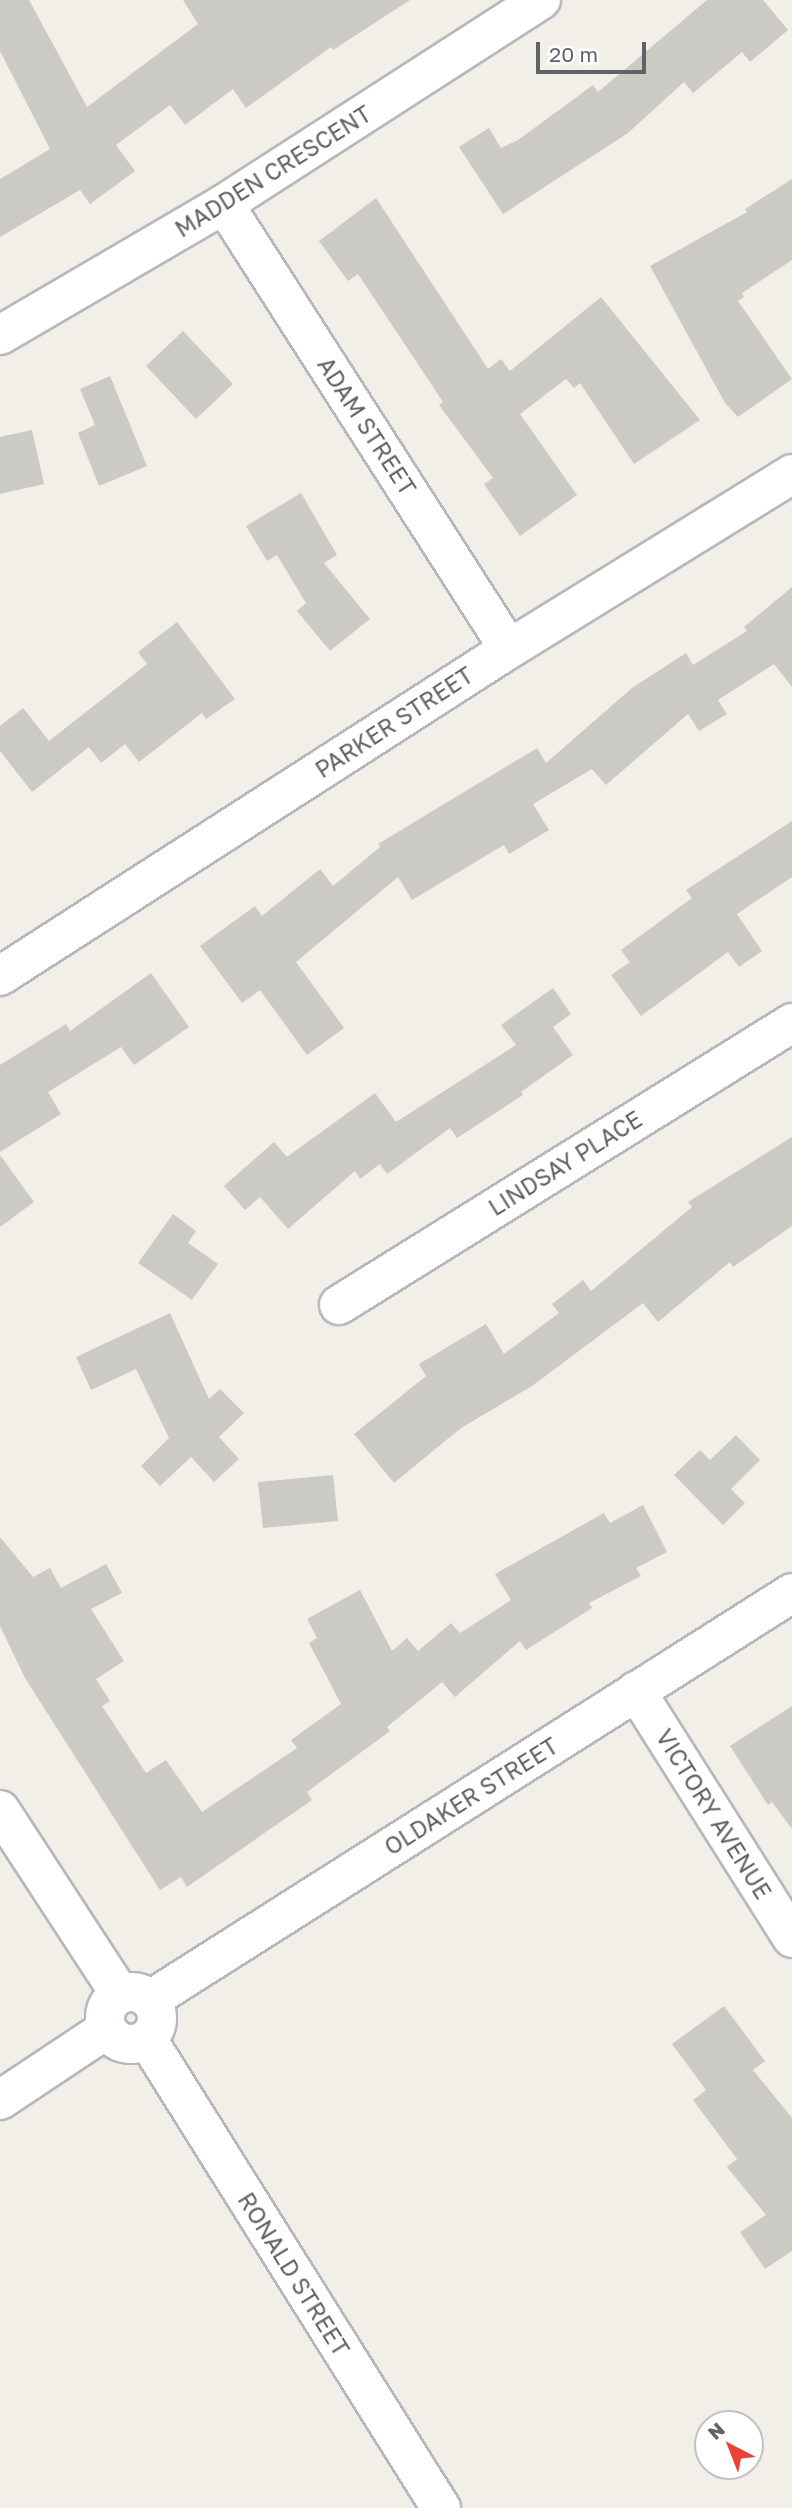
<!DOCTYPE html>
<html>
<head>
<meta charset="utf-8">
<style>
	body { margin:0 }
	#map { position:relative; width:792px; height:2508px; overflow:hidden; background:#f1efe8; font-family:"Golos Text",sans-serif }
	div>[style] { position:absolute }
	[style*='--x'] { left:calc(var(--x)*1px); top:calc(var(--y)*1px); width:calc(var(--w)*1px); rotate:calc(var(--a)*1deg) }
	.building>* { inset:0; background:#cccac5 }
	.roads { filter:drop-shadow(2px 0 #b5b8bc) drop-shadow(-2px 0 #b5b8bc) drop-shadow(0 2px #b5b8bc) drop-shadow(0 -2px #b5b8bc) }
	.minor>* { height:38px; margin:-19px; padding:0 19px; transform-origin:19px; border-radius:19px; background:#fff }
	.minor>.ring { margin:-19px; padding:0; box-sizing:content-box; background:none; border:38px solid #fff; border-radius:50% }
	span { translate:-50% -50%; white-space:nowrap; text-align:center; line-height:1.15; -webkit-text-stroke:5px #fff; paint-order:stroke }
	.street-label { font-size:23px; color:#5f6368 }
	.north { position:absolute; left:694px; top:2410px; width:70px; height:70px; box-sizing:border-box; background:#fff; border:2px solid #bfc1c3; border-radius:50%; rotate:318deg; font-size:19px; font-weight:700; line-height:28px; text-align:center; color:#5f6368 }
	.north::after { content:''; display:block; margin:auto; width:24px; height:32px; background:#ea4335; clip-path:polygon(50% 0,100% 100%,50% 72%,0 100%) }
	.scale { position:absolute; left:536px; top:42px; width:110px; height:32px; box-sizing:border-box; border:4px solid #5f6368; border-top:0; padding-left:9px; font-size:21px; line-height:24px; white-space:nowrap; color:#5f6368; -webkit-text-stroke:5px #fff; paint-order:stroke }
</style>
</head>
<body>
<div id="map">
	<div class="building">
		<i style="clip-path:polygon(0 0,29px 0,87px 107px,198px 24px,183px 0,410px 0,333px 50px,331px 47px,246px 108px,233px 89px,185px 125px,170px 105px,116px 145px,135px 171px,90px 204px,80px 190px,0 237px,0 179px,50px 149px,0 51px)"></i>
		<i style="clip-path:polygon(707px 0,763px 0,788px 30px,750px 62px,742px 52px,693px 93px,684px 82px,628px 133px,503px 214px,459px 147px,489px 128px,501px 148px,518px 140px,593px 85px,598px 92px)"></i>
		<i style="clip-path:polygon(792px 179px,792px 260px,742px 293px,744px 297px,738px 301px,792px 379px,738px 417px,725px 403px,650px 266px,747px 212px,745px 209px)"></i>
		<i style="clip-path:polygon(376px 198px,488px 369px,501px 359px,510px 371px,601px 297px,700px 420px,634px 464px,580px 383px,574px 388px,566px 379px,520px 414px,577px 495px,520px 536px,484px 484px,493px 478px,439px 405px,443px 402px,358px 274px,348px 281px,319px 241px)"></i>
		<i style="clip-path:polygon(183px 331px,233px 384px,196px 419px,146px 366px)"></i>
		<i style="clip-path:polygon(110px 376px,147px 466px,99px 486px,78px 433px,95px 425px,80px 389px)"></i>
		<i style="clip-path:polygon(32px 430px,44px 484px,0 494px,0 437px)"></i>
		<i style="clip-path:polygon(301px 493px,337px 555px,324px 563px,370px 619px,330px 651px,297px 611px,306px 603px,277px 555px,267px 561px,246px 526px)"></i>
		<i style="clip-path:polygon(792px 587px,792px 687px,774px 664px,718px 700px,727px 714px,699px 731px,688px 714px,606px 785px,592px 769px,533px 804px,549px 830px,509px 854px,504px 845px,412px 900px,398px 877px,296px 962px,344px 1028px,307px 1055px,260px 990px,242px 1003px,200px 946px,255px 906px,262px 916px,320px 869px,333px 886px,380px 847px,378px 844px,537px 748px,546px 763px,632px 688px,686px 653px,693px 665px,747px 631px,744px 627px)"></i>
		<i style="clip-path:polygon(177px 622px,235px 699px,206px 719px,202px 713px,139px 762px,125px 744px,101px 763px,89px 747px,32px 792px,0 751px,0 726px,23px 708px,49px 741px,147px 664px,138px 652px)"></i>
		<i style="clip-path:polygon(792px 821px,792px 877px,737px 914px,762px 951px,739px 967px,728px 952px,641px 1016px,611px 975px,630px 962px,621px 950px,692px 898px,686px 890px)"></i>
		<i style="clip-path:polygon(151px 973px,189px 1027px,134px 1065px,121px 1047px,48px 1092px,61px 1114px,0 1152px,0 1065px,66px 1024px,70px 1031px)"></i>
		<i style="clip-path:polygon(553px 988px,571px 1014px,553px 1027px,573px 1055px,521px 1092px,523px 1095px,457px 1138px,450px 1128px,387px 1174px,380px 1164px,360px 1179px,355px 1171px,288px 1229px,260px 1197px,245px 1210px,224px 1186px,274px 1142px,287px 1157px,375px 1093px,396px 1122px,516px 1045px,501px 1025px)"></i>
		<i style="clip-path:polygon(792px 1137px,792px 1226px,733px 1267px,730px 1262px,658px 1322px,643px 1303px,532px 1386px,461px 1428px,394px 1483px,354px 1434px,426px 1376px,419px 1364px,486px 1324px,504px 1354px,559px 1313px,552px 1304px,583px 1280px,591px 1291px,692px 1207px,688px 1202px)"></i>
		<i style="clip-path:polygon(0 1155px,34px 1202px,0 1227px)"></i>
		<i style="clip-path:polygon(173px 1214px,196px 1231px,188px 1243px,218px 1264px,192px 1300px,138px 1263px)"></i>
		<i style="clip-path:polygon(170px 1313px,209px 1399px,220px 1389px,244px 1413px,219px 1437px,239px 1459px,214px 1482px,191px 1457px,160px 1486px,141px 1466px,169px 1438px,136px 1369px,91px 1390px,76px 1357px)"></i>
		<i style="clip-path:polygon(736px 1435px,760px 1460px,731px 1489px,745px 1503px,723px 1525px,674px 1475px,700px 1450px,710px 1460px)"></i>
		<i style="clip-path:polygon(333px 1475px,338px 1521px,263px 1528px,258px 1482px)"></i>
		<i style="clip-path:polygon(643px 1505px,667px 1552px,636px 1568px,641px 1576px,589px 1603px,592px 1608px,526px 1650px,520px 1641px,455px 1697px,442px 1682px,387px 1727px,390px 1731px,307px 1792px,312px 1800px,187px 1887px,181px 1877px,160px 1890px,25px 1678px,0 1626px,0 1537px,33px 1577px,50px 1568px,61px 1588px,106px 1564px,122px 1593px,91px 1609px,124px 1661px,96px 1679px,110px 1701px,102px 1706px,146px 1773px,166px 1760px,202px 1812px,297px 1748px,291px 1740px,341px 1704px,309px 1643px,317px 1638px,307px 1619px,360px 1590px,392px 1651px,407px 1638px,418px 1651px,451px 1623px,460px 1633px,511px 1600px,495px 1574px,604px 1513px,610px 1523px)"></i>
		<i style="clip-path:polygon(792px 1706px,792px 1829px,772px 1802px,768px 1805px,730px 1746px)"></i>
		<i style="clip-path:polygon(724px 2006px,765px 2061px,753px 2070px,792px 2118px,792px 2251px,765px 2269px,740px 2232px,766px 2215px,727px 2167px,737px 2159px,693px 2100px,706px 2090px,672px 2044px)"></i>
	</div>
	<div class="roads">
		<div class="minor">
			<i style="--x:224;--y:204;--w:528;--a:57.36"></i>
			<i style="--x:0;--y:335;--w:259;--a:-30.3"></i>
			<i style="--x:224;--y:204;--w:377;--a:-32.8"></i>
			<i style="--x:0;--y:976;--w:605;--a:-32.72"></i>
			<i style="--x:509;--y:649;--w:333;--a:-31.7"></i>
			<i style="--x:339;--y:1305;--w:534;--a:-31.9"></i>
			<i style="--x:636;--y:1691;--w:292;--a:57.7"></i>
			<i style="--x:0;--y:1810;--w:220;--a:56.9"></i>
			<i class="ring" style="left:105px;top:1992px;width:14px;height:14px"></i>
			<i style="--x:150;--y:2000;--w:760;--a:-32.37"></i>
			<i style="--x:147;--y:2039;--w:554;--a:57.92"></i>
			<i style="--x:0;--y:2100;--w:128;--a:-33.6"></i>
		</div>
	</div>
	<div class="street-label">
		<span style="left:273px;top:171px;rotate:-32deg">MADDEN CRESCENT</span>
		<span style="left:367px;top:426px;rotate:57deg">ADAM STREET</span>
		<span style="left:394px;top:722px;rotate:-33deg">PARKER STREET</span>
		<span style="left:565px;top:1163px;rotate:-32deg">LINDSAY PLACE</span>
		<span style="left:471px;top:1796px;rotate:-32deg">OLDAKER STREET</span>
		<span style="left:714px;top:1814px;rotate:58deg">VICTORY AVENUE</span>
		<span style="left:294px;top:2274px;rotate:58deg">RONALD STREET</span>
	</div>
	<div class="north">N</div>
	<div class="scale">20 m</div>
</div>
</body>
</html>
